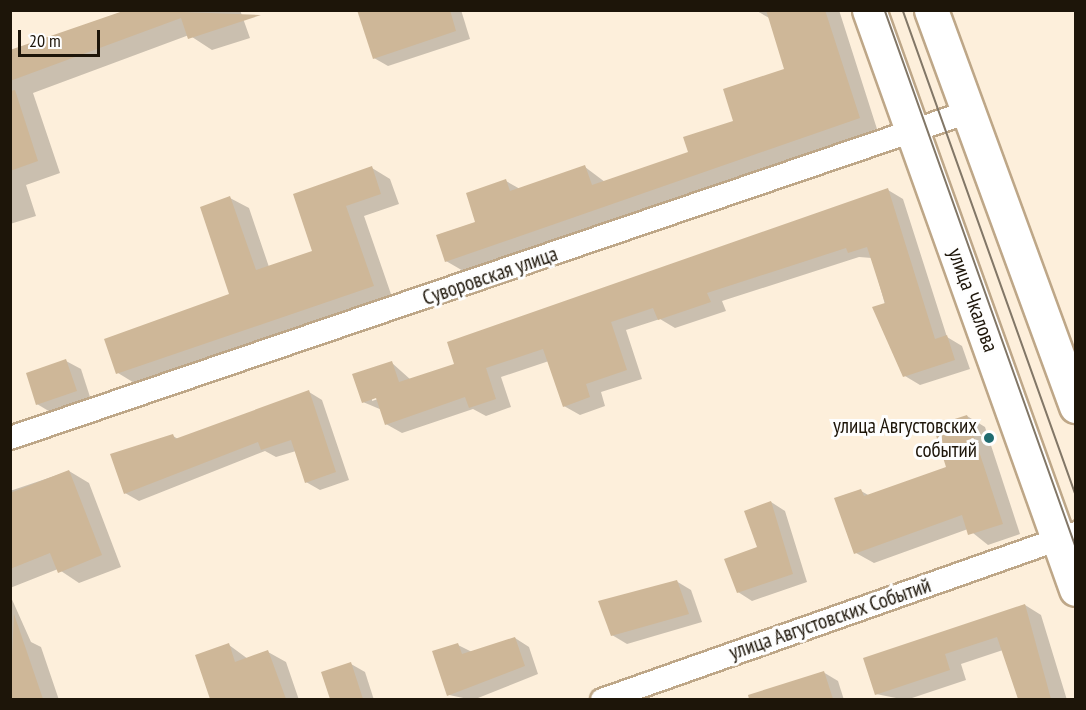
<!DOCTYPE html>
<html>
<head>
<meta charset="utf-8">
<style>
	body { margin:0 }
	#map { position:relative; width:1086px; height:710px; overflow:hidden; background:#fdefdb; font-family:"PT Sans Narrow",sans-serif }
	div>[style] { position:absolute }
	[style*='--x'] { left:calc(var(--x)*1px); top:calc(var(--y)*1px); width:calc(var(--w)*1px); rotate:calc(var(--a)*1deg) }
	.shadow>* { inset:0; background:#0003 }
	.building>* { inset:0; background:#ceb798 }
	.roads { filter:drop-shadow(2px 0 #bea788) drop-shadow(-2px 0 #bea788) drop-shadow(0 2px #bea788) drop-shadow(0 -2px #bea788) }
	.street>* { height:22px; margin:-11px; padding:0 11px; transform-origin:11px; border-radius:11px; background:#fff }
	.primary>* { height:33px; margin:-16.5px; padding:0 16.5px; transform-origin:16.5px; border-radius:16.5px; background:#fff }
	.tram>* { height:1.5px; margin:-0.75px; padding:0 0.75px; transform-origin:0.75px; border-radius:0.75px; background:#827767 }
	.dots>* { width:16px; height:16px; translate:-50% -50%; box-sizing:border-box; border:3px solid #fefefe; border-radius:50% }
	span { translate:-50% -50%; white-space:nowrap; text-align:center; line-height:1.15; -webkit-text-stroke:6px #fefefe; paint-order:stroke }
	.street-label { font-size:21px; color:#1d1509 }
	.poi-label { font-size:21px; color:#1d1509 }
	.right { translate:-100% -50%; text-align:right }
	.frame { position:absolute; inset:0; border:12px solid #1d1509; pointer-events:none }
	.scale { position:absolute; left:18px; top:30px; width:82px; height:27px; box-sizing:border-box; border:3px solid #1d1509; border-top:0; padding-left:8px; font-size:18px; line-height:21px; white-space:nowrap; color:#1d1509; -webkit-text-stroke:4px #fefefe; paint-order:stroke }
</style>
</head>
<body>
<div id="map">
	<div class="shadow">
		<i style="clip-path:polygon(128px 10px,240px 10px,250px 38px,212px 50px,189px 35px,33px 93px,60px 173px,26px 185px,36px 216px,10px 224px,10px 51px)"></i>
		<i style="clip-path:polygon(358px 10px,461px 10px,470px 39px,388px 66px,374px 58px)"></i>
		<i style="clip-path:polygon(755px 10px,839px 10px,877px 129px,465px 272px,446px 261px,506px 181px,520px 189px,585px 167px,605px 182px,690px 153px,735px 122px,786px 70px,771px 19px)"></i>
		<i style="clip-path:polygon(372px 168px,390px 179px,399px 204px,364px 216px,392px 297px,136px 384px,118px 373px,231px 294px,230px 198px,249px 208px,269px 267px,314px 252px)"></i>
		<i style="clip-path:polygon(evenodd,888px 190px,903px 199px,947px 337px,962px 346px,970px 369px,920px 385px,905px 376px,872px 258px,859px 257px,722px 301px,726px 311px,675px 328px,660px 319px,626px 330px,642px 379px,601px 392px,605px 406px,580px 415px,564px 406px,549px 361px,501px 377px,511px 407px,486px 416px,473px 409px,402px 433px,386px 424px,382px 410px,363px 402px,392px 363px,411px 380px,456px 365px,888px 190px,384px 397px,372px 401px,372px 398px,384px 397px)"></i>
		<i style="clip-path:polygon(66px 361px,81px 369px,91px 400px,52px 413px,37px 404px)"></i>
		<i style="clip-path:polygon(309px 392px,322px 400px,349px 480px,320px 490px,306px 482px,296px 451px,276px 457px,265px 451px,139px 501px,125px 493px,173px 436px,178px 439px)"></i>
		<i style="clip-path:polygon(967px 416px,985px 427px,1020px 534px,988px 545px,968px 529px,874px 563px,856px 553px,861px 491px,870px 496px,948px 468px)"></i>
		<i style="clip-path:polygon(69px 471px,89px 483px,121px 567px,79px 583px,58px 569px,10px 588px,10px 491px)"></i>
		<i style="clip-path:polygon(771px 502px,785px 511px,807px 582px,752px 601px,738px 592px,759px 548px)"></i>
		<i style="clip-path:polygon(676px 581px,691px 590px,702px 622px,627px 644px,612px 635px)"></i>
		<i style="clip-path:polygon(10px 595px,31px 642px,41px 647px,59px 700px,10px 700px)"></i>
		<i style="clip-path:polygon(1025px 605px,1041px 615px,1067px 700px,1019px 700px,1003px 650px,961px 664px,966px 680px,906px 700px,876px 694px)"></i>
		<i style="clip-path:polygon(515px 638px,529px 647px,538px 674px,473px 700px,449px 695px,458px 645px,472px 652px)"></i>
		<i style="clip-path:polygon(229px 645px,248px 659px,268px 652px,286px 662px,299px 700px,212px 700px,196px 656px)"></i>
		<i style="clip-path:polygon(351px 664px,365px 672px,374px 700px,331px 700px,322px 673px)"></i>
		<i style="clip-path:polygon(823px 672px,838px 681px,844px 700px,746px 700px)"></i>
	</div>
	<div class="building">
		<i style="clip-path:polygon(126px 10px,261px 15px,188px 39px,181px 18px,10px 81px,10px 50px)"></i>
		<i style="clip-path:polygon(357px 10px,450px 10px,456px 31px,373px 59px)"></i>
		<i style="clip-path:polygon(766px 10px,825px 10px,860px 118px,445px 262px,436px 235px,475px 222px,466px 193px,506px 179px,510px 191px,585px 165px,592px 185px,688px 152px,683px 137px,733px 121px,723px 89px,784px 69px)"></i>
		<i style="clip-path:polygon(15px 90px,38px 161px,10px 171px,10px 91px)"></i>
		<i style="clip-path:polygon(372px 166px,381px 194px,346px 206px,374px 286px,116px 374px,104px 339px,229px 294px,200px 207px,230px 196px,256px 270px,312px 251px,293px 194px)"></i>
		<i style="clip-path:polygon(888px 188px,935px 339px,947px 335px,955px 360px,903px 377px,872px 307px,885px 303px,867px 247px,848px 253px,846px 248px,707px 293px,711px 302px,658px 320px,653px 308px,611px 322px,627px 370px,586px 384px,590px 397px,563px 407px,543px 349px,486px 368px,496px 399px,469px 408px,465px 397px,385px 425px,376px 398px,362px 403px,352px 374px,392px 361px,399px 382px,454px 364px,447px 342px)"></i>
		<i style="clip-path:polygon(66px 359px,77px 391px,36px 405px,26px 373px)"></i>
		<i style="clip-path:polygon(309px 390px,336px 472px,305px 483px,291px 440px,261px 450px,258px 442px,124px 494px,110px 454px,173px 434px,175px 439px)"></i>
		<i style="clip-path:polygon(967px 415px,1003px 524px,968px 535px,962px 515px,854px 554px,834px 498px,861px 489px,864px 496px,946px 467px,933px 426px)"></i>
		<i style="clip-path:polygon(69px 470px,102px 555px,58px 573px,50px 553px,10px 569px,10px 493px)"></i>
		<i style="clip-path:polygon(771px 501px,793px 574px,737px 593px,724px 559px,757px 547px,744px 511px)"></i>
		<i style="clip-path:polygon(677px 580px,689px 614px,611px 636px,598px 601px)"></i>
		<i style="clip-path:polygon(1025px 604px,1051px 699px,1018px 699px,997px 637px,945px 654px,950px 670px,875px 695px,863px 658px)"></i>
		<i style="clip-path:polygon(14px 614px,43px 699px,10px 699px)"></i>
		<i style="clip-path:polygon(515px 637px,525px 666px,447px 696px,432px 651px,458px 643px,462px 654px)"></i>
		<i style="clip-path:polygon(229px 643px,235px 662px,268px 650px,286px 699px,210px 699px,195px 655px)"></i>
		<i style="clip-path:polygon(351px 662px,363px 699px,330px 699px,321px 672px)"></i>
		<i style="clip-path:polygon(824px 671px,833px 699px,749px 699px,748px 695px)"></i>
	</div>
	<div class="roads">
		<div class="street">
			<i style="--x:10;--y:438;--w:1012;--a:-18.79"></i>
			<i style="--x:602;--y:700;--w:503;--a:-19.41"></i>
		</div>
		<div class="primary">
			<i style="--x:869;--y:10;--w:615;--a:70.33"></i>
			<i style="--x:931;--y:10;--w:422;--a:69.9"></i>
		</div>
	</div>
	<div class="tram">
		<i style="--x:885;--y:10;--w:570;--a:70.42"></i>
		<i style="--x:903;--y:10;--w:515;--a:70.37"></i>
	</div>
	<div class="dots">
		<i style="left:989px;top:438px;background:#1f6b70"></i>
	</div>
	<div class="street-label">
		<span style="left:490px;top:276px;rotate:-19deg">Суворовская улица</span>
		<span style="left:973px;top:300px;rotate:70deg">улица Чкалова</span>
		<span style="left:830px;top:619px;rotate:-19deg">улица Августовских Событий</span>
	</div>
	<div class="poi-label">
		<span class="right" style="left:977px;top:438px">улица Августовских<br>событий</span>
	</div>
	<div class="frame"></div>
	<div class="scale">20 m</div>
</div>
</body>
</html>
